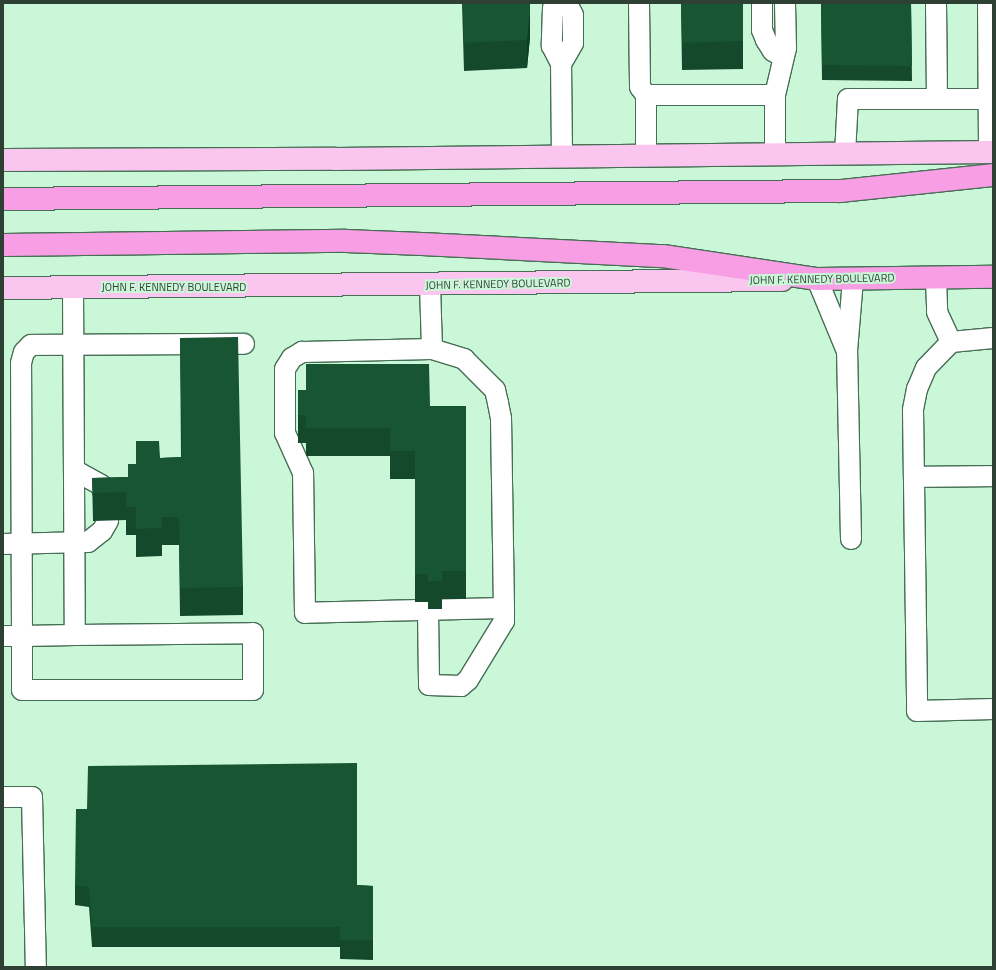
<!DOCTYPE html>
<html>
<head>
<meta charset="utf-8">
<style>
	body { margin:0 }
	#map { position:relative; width:996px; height:970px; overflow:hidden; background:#cbf7d9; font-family:"Titillium Web",sans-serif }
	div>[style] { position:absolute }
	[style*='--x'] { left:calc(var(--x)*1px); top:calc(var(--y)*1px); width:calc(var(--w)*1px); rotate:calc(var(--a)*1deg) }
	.roads { filter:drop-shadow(1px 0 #466e54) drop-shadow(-1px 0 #466e54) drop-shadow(0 1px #466e54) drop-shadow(0 -1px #466e54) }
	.minor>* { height:20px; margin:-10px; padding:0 10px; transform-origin:10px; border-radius:10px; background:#fff }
	.major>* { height:22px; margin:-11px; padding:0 11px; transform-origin:11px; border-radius:11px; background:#fac5ef }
	.highway>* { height:22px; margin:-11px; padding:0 11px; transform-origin:11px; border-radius:11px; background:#f79ee4 }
	.wall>* { inset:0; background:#14492c }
	.shaded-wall>* { inset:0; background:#103c24 }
	.building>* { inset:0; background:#175533 }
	span { translate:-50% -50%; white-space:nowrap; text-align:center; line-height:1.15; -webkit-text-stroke:4px #cbf7d9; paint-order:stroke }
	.street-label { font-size:11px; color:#2e3f34 }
	.frame { position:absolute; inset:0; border:4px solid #2e3f34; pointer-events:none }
</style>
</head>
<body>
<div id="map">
	<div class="roads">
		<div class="minor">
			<i style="--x:558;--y:3;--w:7;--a:135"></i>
			<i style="--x:553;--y:8;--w:38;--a:92"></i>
			<i style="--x:552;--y:46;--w:20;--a:63"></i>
			<i style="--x:639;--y:3;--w:84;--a:89.3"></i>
			<i style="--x:640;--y:87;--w:10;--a:53"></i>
			<i style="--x:646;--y:95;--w:61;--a:90"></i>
			<i style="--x:762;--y:3;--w:27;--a:90"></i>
			<i style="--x:762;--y:30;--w:11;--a:68"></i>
			<i style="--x:766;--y:40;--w:13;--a:58"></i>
			<i style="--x:773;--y:51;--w:12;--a:31"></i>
			<i style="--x:936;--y:3;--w:96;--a:89.4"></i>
			<i style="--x:988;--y:3;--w:149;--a:89.6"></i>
			<i style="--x:646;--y:95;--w:129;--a:0"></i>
			<i style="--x:845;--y:154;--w:55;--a:-86.9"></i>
			<i style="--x:848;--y:99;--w:141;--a:0"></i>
			<i style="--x:775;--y:155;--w:60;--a:-90"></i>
			<i style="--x:775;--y:95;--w:48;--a:-76.8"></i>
			<i style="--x:786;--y:48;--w:45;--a:-91.3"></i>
			<i style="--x:562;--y:157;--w:93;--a:-90.6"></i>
			<i style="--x:561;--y:64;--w:24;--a:-60"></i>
			<i style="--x:573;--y:43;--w:28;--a:-90"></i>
			<i style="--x:573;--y:15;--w:13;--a:-117"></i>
			<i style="--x:936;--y:278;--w:34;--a:88"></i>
			<i style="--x:937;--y:312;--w:33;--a:65"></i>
			<i style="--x:817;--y:279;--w:76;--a:67.5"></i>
			<i style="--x:430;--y:285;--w:64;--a:88.2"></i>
			<i style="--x:73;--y:288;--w:347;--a:89.7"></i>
			<i style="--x:993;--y:338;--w:42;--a:174.6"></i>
			<i style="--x:951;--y:342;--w:36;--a:134"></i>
			<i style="--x:926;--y:368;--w:23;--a:113"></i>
			<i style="--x:917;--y:389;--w:21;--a:101"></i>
			<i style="--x:913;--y:410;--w:301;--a:89.2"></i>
			<i style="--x:917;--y:711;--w:76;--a:-1.5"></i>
			<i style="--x:432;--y:349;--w:34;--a:17"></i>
			<i style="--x:464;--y:359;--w:44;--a:45"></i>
			<i style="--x:495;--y:390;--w:13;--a:77"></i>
			<i style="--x:498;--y:403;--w:15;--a:79"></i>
			<i style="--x:501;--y:418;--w:190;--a:89.1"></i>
			<i style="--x:504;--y:608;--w:199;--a:178.6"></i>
			<i style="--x:305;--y:613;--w:140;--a:-90.8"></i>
			<i style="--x:303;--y:473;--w:44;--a:-114.2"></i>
			<i style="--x:285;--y:433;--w:64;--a:-90"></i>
			<i style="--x:285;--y:369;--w:13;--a:-58"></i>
			<i style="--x:292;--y:358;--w:12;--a:-31"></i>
			<i style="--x:302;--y:352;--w:130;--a:-1.3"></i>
			<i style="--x:74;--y:470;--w:31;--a:29"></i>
			<i style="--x:101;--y:485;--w:18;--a:71"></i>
			<i style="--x:914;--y:477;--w:79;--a:-0.7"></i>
			<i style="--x:851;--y:539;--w:188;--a:-91.2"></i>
			<i style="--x:847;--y:351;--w:72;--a:-85.2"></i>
			<i style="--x:3;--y:544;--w:85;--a:-1.3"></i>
			<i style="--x:88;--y:542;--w:18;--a:-38"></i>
			<i style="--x:102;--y:531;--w:12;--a:-59"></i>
			<i style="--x:428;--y:610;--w:75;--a:89.2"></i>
			<i style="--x:429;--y:685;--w:32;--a:2"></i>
			<i style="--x:461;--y:686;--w:9;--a:-41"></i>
			<i style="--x:468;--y:680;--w:69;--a:-58.6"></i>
			<i style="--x:504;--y:621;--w:13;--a:-90"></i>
			<i style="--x:3;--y:636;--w:19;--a:0"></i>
			<i style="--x:22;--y:636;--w:53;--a:-1.1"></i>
			<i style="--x:75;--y:635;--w:178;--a:-0.6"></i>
			<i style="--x:253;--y:633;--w:57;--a:90"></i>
			<i style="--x:253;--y:690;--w:231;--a:180"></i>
			<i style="--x:22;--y:690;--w:54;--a:-90"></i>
			<i style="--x:22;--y:636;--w:273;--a:-90.2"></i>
			<i style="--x:21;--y:363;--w:11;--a:-75"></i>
			<i style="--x:24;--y:352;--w:10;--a:-45"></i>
			<i style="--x:31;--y:345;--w:213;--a:-0.3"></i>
			<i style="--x:3;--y:797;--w:29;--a:0"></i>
			<i style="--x:32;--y:797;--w:170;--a:88.7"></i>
		</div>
		<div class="major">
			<i style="--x:3;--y:160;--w:332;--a:-0.2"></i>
			<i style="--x:335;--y:159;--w:658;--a:-0.61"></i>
			<i style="--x:3;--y:288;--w:779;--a:-0.59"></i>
		</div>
		<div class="highway">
			<i style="--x:3;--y:199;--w:838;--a:-0.55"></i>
			<i style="--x:841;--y:191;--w:153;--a:-6"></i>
			<i style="--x:3;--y:245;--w:343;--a:-0.7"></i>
			<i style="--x:346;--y:241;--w:76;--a:2.3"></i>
			<i style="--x:422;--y:244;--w:241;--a:2.9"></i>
			<i style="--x:663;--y:256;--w:156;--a:8.5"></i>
			<i style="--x:817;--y:279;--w:176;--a:-0.7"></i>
		</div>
	</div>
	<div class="wall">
		<i style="clip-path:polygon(462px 3px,530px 3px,530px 37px,527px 68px,464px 71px)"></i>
		<i style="clip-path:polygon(681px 3px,743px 3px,743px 69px,682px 70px)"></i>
		<i style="clip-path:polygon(821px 3px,911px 3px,912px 81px,822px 80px)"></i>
		<i style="clip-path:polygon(180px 338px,243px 587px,243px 615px,180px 616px,179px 545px,162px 545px,162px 556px,136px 557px,136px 535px,126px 535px,126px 520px,93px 521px,92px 478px,128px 477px,136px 464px,136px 441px,160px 458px,181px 457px)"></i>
		<i style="clip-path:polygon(298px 390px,430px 406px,466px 406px,466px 599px,442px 599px,442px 609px,428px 609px,428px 602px,415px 602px,415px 479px,390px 479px,390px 456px,306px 456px,306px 443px,298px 443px)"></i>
		<i style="clip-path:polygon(75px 885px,357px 885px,373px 886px,373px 960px,340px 959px,340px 947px,92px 947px,89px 907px,75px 905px)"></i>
	</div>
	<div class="shaded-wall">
		<i style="clip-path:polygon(530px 9px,530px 37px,527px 68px,527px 40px)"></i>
	</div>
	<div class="building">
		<i style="clip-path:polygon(463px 3px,530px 3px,530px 9px,527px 40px,464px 43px)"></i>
		<i style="clip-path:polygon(681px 3px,743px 3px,743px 41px,682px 43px)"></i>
		<i style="clip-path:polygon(821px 3px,911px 3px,912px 66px,822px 65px)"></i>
		<i style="clip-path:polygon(238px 337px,243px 587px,180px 588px,179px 517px,162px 517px,162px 528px,136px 529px,136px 507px,126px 507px,126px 492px,93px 493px,92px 478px,128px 477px,128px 464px,136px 464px,136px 441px,159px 441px,160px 458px,182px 457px,180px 338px)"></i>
		<i style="clip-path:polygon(306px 364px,429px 364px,430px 406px,466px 406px,466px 571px,442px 571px,442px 581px,428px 581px,428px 574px,415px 574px,415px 451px,390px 451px,390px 428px,306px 428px,306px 415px,298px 415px,298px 390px,306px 390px)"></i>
		<i style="clip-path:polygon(357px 763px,357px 885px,373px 886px,373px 940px,340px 940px,340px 927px,92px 927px,89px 887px,75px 885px,76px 809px,87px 809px,88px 766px)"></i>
	</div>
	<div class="street-label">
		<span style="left:822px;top:279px;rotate:-1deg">JOHN F. KENNEDY BOULEVARD</span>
		<span style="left:498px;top:284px;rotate:-1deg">JOHN F. KENNEDY BOULEVARD</span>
		<span style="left:174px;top:287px">JOHN F. KENNEDY BOULEVARD</span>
	</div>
	<div class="frame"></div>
</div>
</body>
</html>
